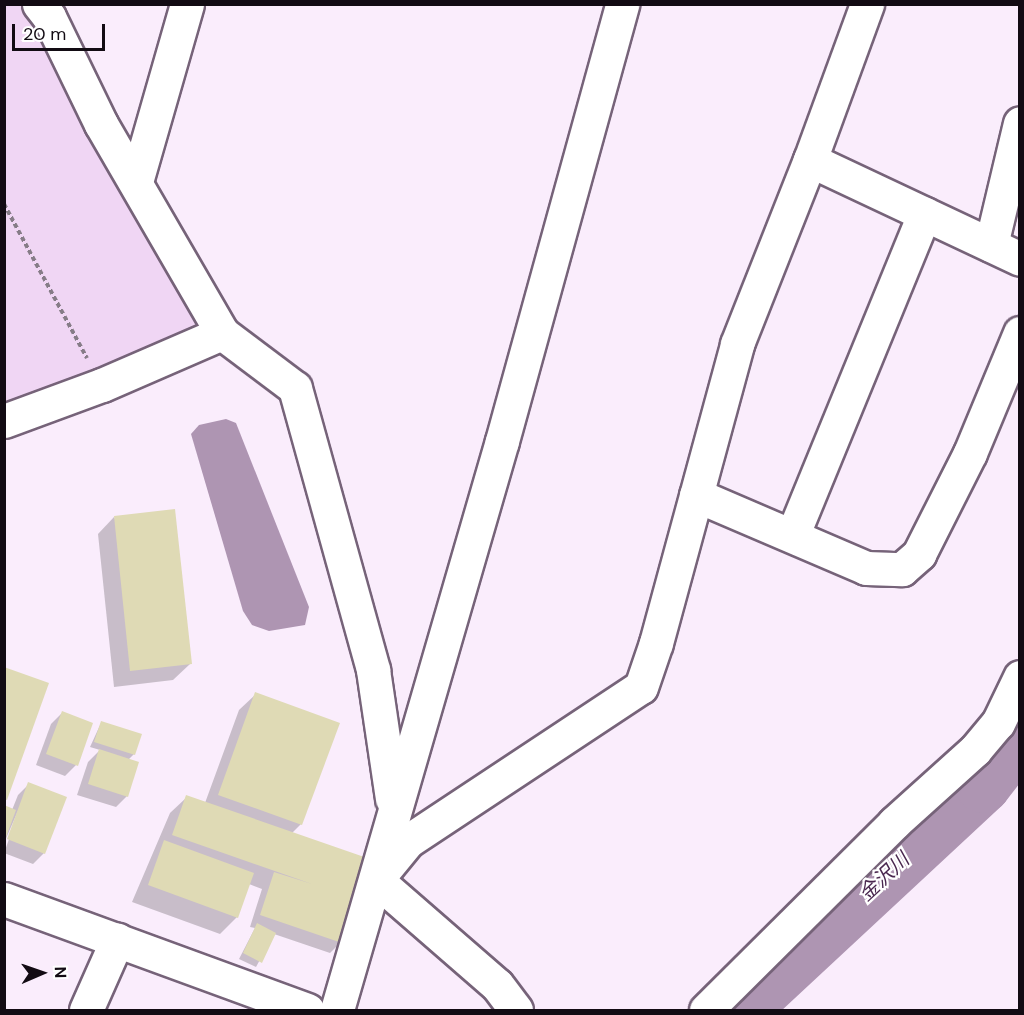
<!DOCTYPE html>
<html>
<head>
<meta charset="utf-8">
<style>
	body { margin:0 }
	#map { position:relative; width:1024px; height:1015px; overflow:hidden; background:#faedfc; font-family:"DM Sans","Noto Sans JP",sans-serif }
	div>[style] { position:absolute }
	[style*='--x'] { left:calc(var(--x)*1px); top:calc(var(--y)*1px); width:calc(var(--w)*1px); rotate:calc(var(--a)*1deg) }
	.green>* { inset:0; background:#f0d6f4 }
	.water>* { inset:0; background:#ae95b2 }
	.shadow>* { inset:0; background:#0003 }
	.river>* { height:56px; margin:-28px; padding:0 28px; transform-origin:28px; border-radius:28px; background:#ae95b2 }
	.building>* { inset:0; background:#dfdab5 }
	.path>* { height:4px; margin-top:-2px; transform-origin:0; background:repeating-linear-gradient(90deg,#867c87 0 4.5px,transparent 0 7.5px) }
	.roads { filter:drop-shadow(2px 0 #766379) drop-shadow(-2px 0 #766379) drop-shadow(0 2px #766379) drop-shadow(0 -2px #766379) }
	.minor>* { height:33px; margin:-16.5px; padding:0 16.5px; transform-origin:16.5px; border-radius:16.5px; background:#fff }
	span { translate:-50% -50%; white-space:nowrap; text-align:center; line-height:1.15; -webkit-text-stroke:4.5px #fff; paint-order:stroke }
	.water-label { font-size:20px; color:#4a284f; font-style:italic }
	.frame { position:absolute; inset:0; border:6px solid #120b13; pointer-events:none }
	.north { position:absolute; left:12px; top:943px; width:60px; height:60px; -webkit-text-stroke:4px #fff; paint-order:stroke; rotate:88deg; font-size:16px; font-weight:700; line-height:24px; text-align:center; color:#120b13 }
	.north::after { content:''; display:block; margin:auto; width:21px; height:27px; background:#120b13; clip-path:polygon(50% 0,100% 100%,50% 72%,0 100%) }
	.scale { position:absolute; left:12px; top:24px; width:93px; height:27px; box-sizing:border-box; border:3px solid #120b13; border-top:0; padding-left:8px; font-size:18px; line-height:21px; white-space:nowrap; color:#120b13; -webkit-text-stroke:4px #fff; paint-order:stroke }
</style>
</head>
<body>
<div id="map">
	<div class="green">
		<i style="clip-path:polygon(5px 5px,28px 5px,213px 331px,5px 413px)"></i>
	</div>
	<div class="water">
		<i style="clip-path:polygon(226px 419px,236px 423px,309px 607px,305px 625px,269px 631px,252px 625px,243px 611px,191px 434px,199px 425px)"></i>
		<i style="clip-path:polygon(1019px 726px,1019px 753px,992px 785px,985px 776px)"></i>
		<i style="clip-path:polygon(937px 813px,948px 828px,894px 878px,881px 863px)"></i>
		<i style="clip-path:polygon(871px 874px,882px 890px,798px 967px,788px 954px)"></i>
		<i style="clip-path:polygon(769px 974px,782px 987px,756px 1010px,730px 1010px)"></i>
	</div>
	<div class="shadow">
		<i style="clip-path:polygon(114px 517px,190px 664px,173px 680px,114px 687px,98px 534px)"></i>
		<i style="clip-path:polygon(256px 694px,301px 824px,292px 833px,341px 942px,330px 953px,274px 934px,256px 967px,239px 959px,255px 928px,250px 927px,262px 889px,249px 884px,237px 917px,220px 934px,132px 902px,170px 813px,187px 797px,205px 803px,239px 710px)"></i>
		<i style="clip-path:polygon(62px 713px,76px 765px,65px 776px,36px 765px,51px 724px)"></i>
		<i style="clip-path:polygon(101px 723px,134px 754px,128px 760px,127px 796px,116px 807px,77px 795px,88px 762px,100px 750px,90px 747px)"></i>
		<i style="clip-path:polygon(29px 784px,44px 853px,33px 864px,4px 853px,25px 795px,4px 843px,4px 807px,12px 810px,18px 795px)"></i>
	</div>
	<div class="river">
		<i style="--x:741;--y:1010;--w:330;--a:-42.9"></i>
		<i style="--x:983;--y:785;--w:61;--a:-52.4"></i>
	</div>
	<div class="building">
		<i style="clip-path:polygon(175px 509px,192px 664px,130px 671px,114px 516px)"></i>
		<i style="clip-path:polygon(4px 667px,49px 683px,7px 800px,4px 799px)"></i>
		<i style="clip-path:polygon(255px 692px,340px 723px,302px 825px,218px 795px)"></i>
		<i style="clip-path:polygon(62px 711px,93px 723px,78px 766px,46px 754px)"></i>
		<i style="clip-path:polygon(101px 721px,142px 734px,135px 755px,94px 742px)"></i>
		<i style="clip-path:polygon(99px 749px,139px 762px,128px 797px,88px 784px)"></i>
		<i style="clip-path:polygon(28px 782px,67px 797px,45px 854px,7px 839px)"></i>
		<i style="clip-path:polygon(186px 795px,370px 859px,342px 943px,260px 915px,274px 872px,312px 884px,172px 835px)"></i>
		<i style="clip-path:polygon(4px 805px,16px 810px,5px 840px,4px 840px)"></i>
		<i style="clip-path:polygon(164px 840px,254px 873px,238px 918px,148px 885px)"></i>
		<i style="clip-path:polygon(257px 923px,276px 933px,262px 963px,243px 953px)"></i>
	</div>
	<div class="path">
		<i style="--x:4;--y:204;--w:175;--a:61.7"></i>
	</div>
	<div class="roads">
		<div class="minor">
			<i style="--x:39;--y:4;--w:16;--a:52"></i>
			<i style="--x:49;--y:17;--w:119;--a:64.1"></i>
			<i style="--x:101;--y:124;--w:241;--a:59.9"></i>
			<i style="--x:222;--y:333;--w:91;--a:37"></i>
			<i style="--x:295;--y:388;--w:293;--a:74.5"></i>
			<i style="--x:373;--y:670;--w:130;--a:81.6"></i>
			<i style="--x:810;--y:160;--w:232;--a:25.2"></i>
			<i style="--x:136;--y:182;--w:185;--a:-74"></i>
			<i style="--x:991;--y:245;--w:125;--a:-76.6"></i>
			<i style="--x:4;--y:421;--w:104;--a:-20.2"></i>
			<i style="--x:102;--y:385;--w:131;--a:-23.4"></i>
			<i style="--x:696;--y:495;--w:185;--a:23.2"></i>
			<i style="--x:866;--y:568;--w:36;--a:2"></i>
			<i style="--x:902;--y:569;--w:23;--a:-41"></i>
			<i style="--x:919;--y:554;--w:113;--a:-63.2"></i>
			<i style="--x:970;--y:453;--w:130;--a:-67.4"></i>
			<i style="--x:793;--y:534;--w:346;--a:-67.7"></i>
			<i style="--x:4;--y:899;--w:323;--a:20.1"></i>
			<i style="--x:86;--y:1010;--w:77;--a:-66.1"></i>
			<i style="--x:337;--y:1010;--w:592;--a:-73.83"></i>
			<i style="--x:502;--y:441;--w:453;--a:-74.6"></i>
			<i style="--x:516;--y:1010;--w:31;--a:-127"></i>
			<i style="--x:497;--y:985;--w:160;--a:-139"></i>
			<i style="--x:376;--y:880;--w:50;--a:-50.6"></i>
			<i style="--x:408;--y:841;--w:279;--a:-33.5"></i>
			<i style="--x:641;--y:687;--w:46;--a:-71.2"></i>
			<i style="--x:656;--y:643;--w:310;--a:-74.8"></i>
			<i style="--x:737;--y:344;--w:198;--a:-68.4"></i>
			<i style="--x:810;--y:160;--w:166;--a:-69.9"></i>
			<i style="--x:706;--y:1010;--w:265;--a:-44.8"></i>
			<i style="--x:894;--y:823;--w:109;--a:-42"></i>
			<i style="--x:975;--y:750;--w:35;--a:-50"></i>
			<i style="--x:998;--y:723;--w:51;--a:-64.4"></i>
		</div>
	</div>
	<div class="water-label">
		<span style="left:884px;top:877px;rotate:-43deg">金沢川</span>
	</div>
	<div class="frame"></div>
	<div class="north">N</div>
	<div class="scale">20 m</div>
</div>
</body>
</html>
